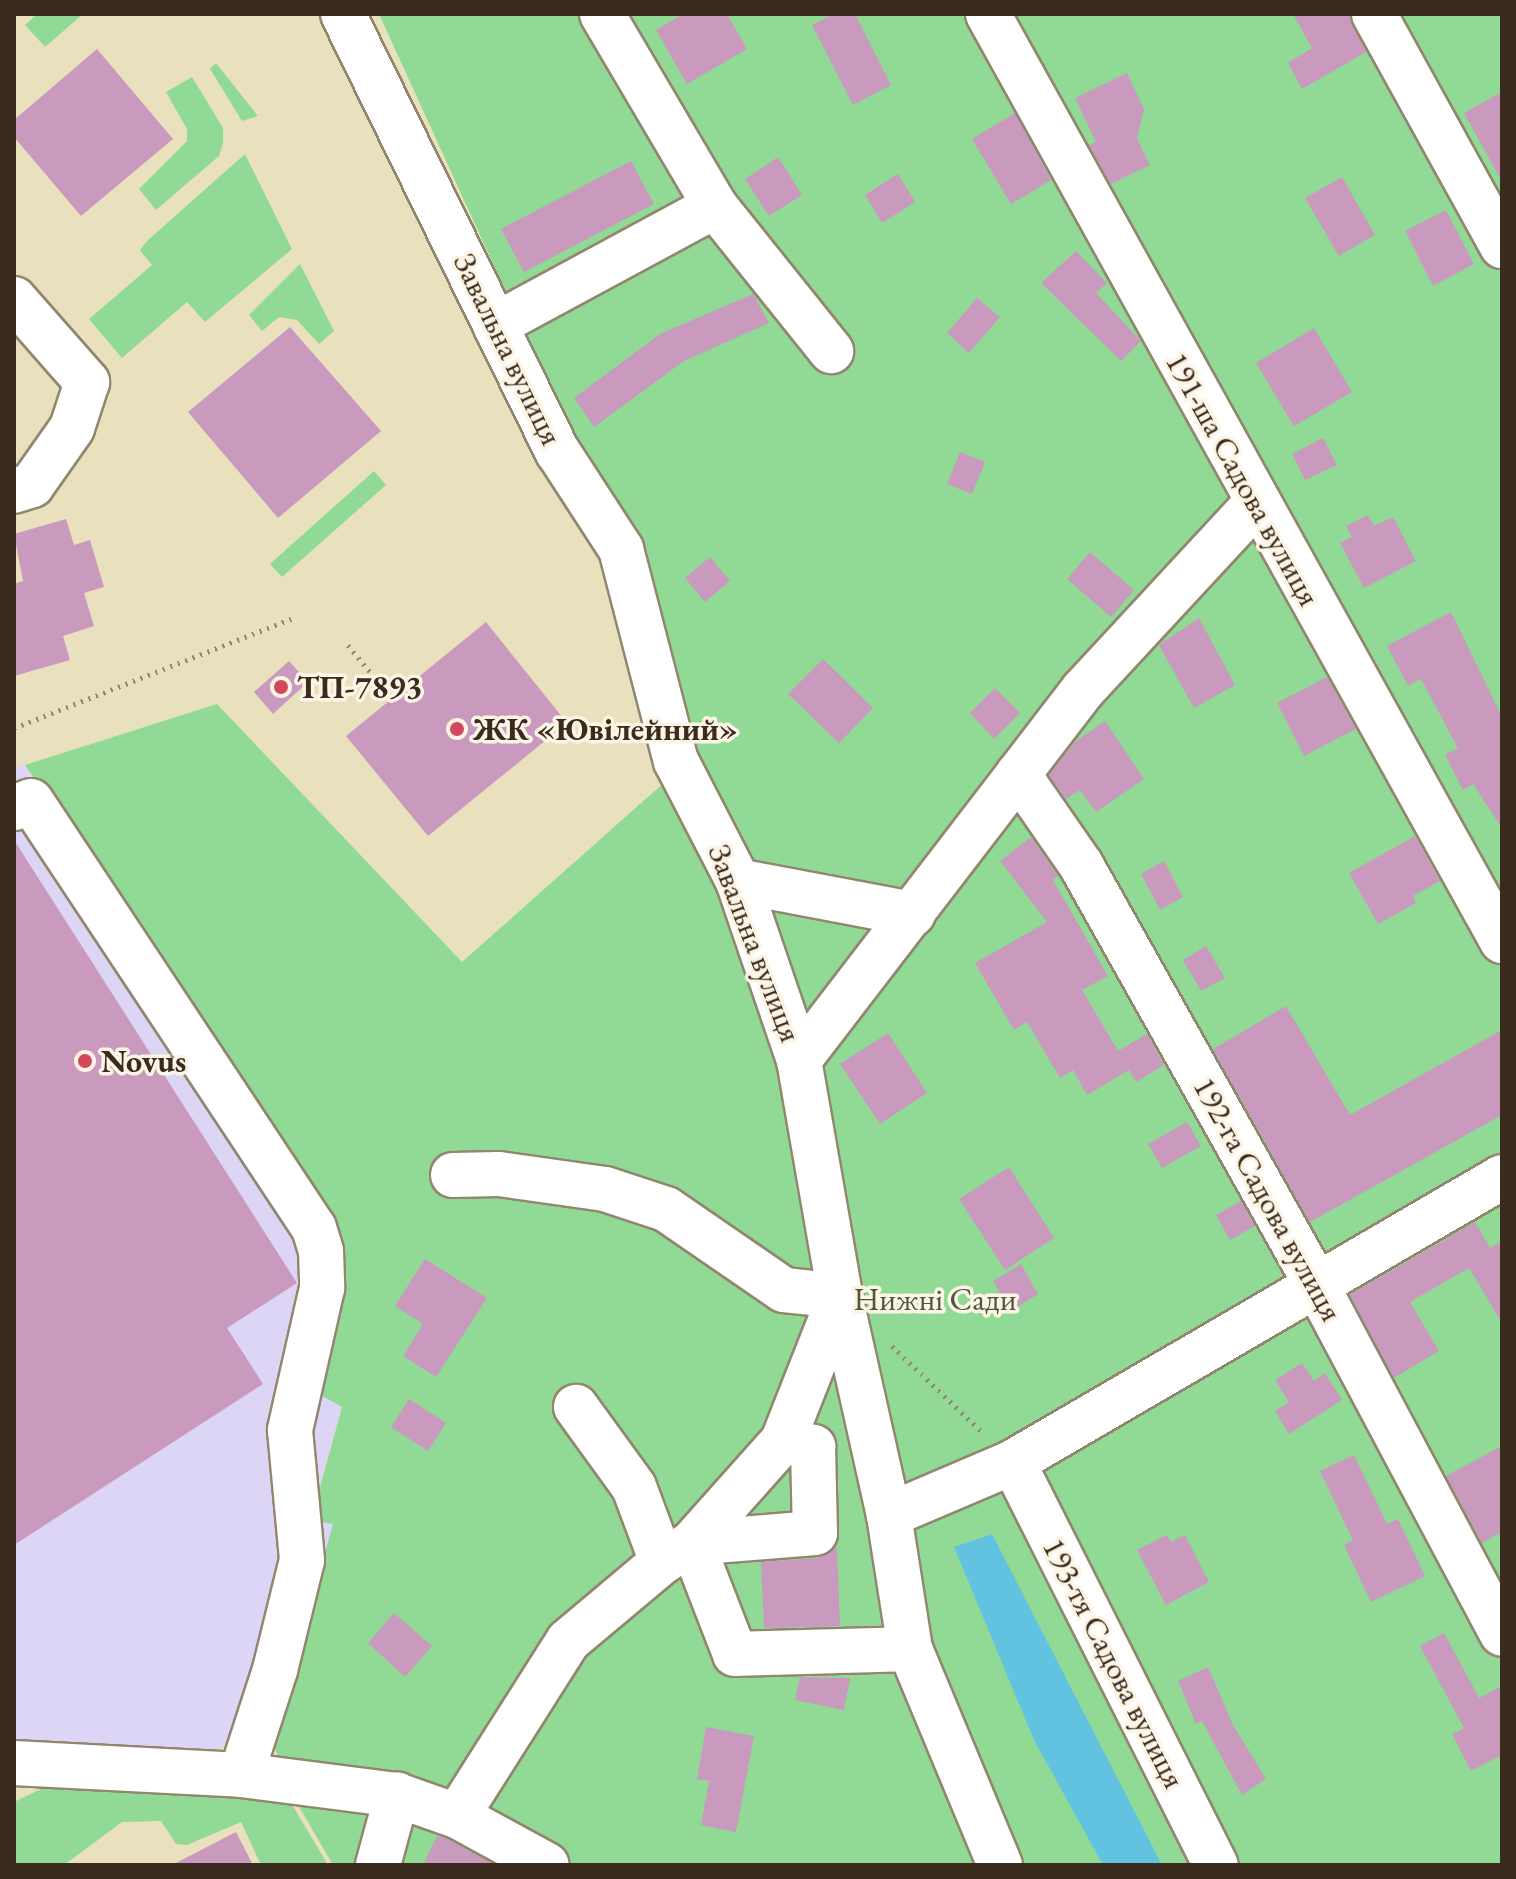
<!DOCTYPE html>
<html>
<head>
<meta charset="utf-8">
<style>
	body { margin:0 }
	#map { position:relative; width:1516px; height:1879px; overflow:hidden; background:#e9e1be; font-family:"EB Garamond",serif }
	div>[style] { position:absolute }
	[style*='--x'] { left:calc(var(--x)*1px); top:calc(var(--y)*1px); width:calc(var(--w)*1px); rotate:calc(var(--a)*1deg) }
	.built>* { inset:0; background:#ddd5f6 }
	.green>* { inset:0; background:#90da96 }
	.water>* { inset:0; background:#62c3e0 }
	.building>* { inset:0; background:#c999be }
	.path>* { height:5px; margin-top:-2.5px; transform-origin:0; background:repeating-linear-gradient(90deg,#92866e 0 2px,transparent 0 8px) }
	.roads { filter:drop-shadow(2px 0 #92866e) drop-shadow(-2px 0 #92866e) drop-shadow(0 2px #92866e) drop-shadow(0 -2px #92866e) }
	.minor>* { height:44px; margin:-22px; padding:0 22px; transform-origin:22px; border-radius:22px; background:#fff }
	.dots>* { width:22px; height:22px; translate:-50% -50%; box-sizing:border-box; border:4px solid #fcf5e5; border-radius:50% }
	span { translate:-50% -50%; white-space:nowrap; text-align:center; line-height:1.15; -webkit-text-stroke:7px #fcf5e5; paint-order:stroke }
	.street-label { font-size:32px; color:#3b2a1e }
	.poi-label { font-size:32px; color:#3b2a1e; font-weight:700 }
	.left { translate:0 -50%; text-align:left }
	.park-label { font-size:32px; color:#50563c }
	.frame { position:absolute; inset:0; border:16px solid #3b2a1e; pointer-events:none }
</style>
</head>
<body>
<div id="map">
	<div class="built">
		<i style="clip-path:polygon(25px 765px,313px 1200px,342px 1406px,311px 1519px,333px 1524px,298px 1659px,216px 1754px,14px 1755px,14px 768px)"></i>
	</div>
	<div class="green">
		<i style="clip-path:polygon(37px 14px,83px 14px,45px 47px,25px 25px)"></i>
		<i style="clip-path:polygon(379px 14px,1502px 14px,1502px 1865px,333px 1865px,291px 1793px,273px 1743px,333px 1524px,311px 1520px,342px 1407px,315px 1392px,313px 1200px,25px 765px,217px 704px,462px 962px,694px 756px,568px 428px)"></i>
		<i style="clip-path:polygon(216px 63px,258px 116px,242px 121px,210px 69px)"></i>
		<i style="clip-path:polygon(192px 77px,223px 128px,223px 143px,219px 156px,156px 210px,139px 189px,187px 141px,187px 129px,166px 92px)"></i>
		<i style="clip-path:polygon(245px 154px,292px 249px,205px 322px,187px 302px,122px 358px,89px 319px,152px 265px,140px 250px,147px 241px)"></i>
		<i style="clip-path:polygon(300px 264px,334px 331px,319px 344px,297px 320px,279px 317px,262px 331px,249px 315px)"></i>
		<i style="clip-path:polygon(374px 471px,386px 485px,282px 577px,270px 564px)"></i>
		<i style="clip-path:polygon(49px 1785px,287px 1796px,328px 1865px,261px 1865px,241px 1822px,187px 1845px,176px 1844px,161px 1821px,122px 1822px,64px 1865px,14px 1865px,14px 1802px)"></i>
	</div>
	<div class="water">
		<i style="clip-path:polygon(992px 1534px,1162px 1865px,1103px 1865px,1034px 1740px,954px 1547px)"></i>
	</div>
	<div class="building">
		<i style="clip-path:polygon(683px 14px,727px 14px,747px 49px,687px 84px,656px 30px)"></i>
		<i style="clip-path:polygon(834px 14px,855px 14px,891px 85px,853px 105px,812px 25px)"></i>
		<i style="clip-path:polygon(1293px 14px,1349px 14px,1366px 52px,1302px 89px,1288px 63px,1312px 48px)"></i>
		<i style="clip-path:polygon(97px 49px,173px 139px,81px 216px,14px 137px,14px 120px)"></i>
		<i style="clip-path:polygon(1127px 73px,1144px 109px,1137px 139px,1150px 165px,1111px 184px,1089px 145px,1096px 142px,1075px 98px)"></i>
		<i style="clip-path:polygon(1502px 92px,1502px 182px,1464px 113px)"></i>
		<i style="clip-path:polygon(1015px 113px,1051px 180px,1011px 204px,972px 139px)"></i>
		<i style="clip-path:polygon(778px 157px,802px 195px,769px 216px,745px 179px)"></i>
		<i style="clip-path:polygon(631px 161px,654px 204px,524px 272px,501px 229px)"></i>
		<i style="clip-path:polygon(898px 174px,915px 202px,882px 223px,865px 195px)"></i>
		<i style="clip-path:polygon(1342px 177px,1375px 235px,1339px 256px,1305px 198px)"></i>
		<i style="clip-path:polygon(1446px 210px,1474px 264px,1433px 286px,1405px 231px)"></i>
		<i style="clip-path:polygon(1076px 251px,1107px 283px,1096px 293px,1141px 341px,1121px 361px,1041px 283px)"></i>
		<i style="clip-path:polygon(753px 294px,769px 323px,684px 361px,594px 427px,574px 398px,660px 334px)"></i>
		<i style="clip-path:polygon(977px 298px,1000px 317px,969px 353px,947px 333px)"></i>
		<i style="clip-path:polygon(290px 327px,381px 431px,278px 518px,188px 412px)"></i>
		<i style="clip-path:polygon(1314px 328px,1352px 392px,1294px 426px,1256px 363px)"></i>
		<i style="clip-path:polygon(1323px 438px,1337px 465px,1305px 480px,1292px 454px)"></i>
		<i style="clip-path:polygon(960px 452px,985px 462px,972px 494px,947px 484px)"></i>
		<i style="clip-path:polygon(1368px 515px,1374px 526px,1393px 517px,1416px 561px,1364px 588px,1340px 543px,1352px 537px,1346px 526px)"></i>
		<i style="clip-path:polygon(66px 519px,74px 545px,90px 540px,104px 587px,84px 593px,94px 626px,63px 636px,70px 660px,14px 676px,14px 584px,23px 581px,14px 534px)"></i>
		<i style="clip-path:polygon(1090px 552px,1134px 590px,1111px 617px,1067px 579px)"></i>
		<i style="clip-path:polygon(710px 557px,730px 581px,705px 602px,685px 578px)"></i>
		<i style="clip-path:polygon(1451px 612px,1502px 717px,1502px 828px,1473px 784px,1463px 790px,1445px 755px,1458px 748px,1421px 679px,1408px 686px,1387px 646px)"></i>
		<i style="clip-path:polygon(1199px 618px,1235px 685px,1194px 708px,1159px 645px)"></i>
		<i style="clip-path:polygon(486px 622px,567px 723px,428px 836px,346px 736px)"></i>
		<i style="clip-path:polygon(823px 659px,873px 708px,839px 743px,788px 694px)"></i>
		<i style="clip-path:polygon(289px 661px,308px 682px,273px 714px,254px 692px)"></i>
		<i style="clip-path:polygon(1327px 677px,1356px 729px,1304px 756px,1277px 703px)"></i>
		<i style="clip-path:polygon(995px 688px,1020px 713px,994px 739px,970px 713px)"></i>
		<i style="clip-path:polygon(1105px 721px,1144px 779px,1096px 812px,1080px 790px,1066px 799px,1049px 775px,1076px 741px)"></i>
		<i style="clip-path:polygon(1415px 836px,1440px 881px,1413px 896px,1416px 903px,1378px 924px,1349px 873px)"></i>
		<i style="clip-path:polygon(1031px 837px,1058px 876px,1053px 880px,1108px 976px,1082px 990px,1118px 1051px,1147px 1034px,1164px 1065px,1136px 1082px,1129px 1070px,1087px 1095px,1073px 1070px,1060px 1078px,1027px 1022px,1014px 1030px,975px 963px,1047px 922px,1000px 861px)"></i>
		<i style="clip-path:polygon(14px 840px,297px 1283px,227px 1328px,263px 1384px,14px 1545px)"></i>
		<i style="clip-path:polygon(1164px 861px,1183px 897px,1160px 910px,1141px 874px)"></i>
		<i style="clip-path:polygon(1206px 946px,1225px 978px,1201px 991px,1183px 960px)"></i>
		<i style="clip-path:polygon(1286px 1006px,1350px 1115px,1502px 1030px,1502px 1115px,1310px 1222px,1213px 1049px)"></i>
		<i style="clip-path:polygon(888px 1033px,927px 1093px,880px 1124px,840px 1064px)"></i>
		<i style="clip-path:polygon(1187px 1122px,1201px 1146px,1162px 1168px,1148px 1144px)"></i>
		<i style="clip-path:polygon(1009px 1167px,1054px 1238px,1005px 1270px,959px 1199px)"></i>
		<i style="clip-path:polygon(1241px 1201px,1255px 1226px,1230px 1240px,1216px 1215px)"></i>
		<i style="clip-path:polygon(1475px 1222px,1490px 1248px,1502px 1241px,1502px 1323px,1469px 1268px,1410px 1302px,1439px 1351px,1394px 1378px,1350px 1295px)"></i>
		<i style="clip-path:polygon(425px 1259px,487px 1298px,436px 1377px,403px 1356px,423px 1324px,395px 1306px)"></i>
		<i style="clip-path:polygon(1021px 1264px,1038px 1294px,1011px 1311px,993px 1281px)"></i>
		<i style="clip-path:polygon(1302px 1363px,1314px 1381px,1325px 1373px,1342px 1400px,1289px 1434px,1275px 1411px,1289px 1402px,1275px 1380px)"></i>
		<i style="clip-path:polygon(409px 1399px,446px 1423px,428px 1451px,391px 1427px)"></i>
		<i style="clip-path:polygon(1502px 1446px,1502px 1532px,1482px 1543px,1446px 1476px)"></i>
		<i style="clip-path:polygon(1354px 1455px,1387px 1524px,1398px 1519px,1425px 1576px,1371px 1602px,1344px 1545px,1353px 1540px,1320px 1471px)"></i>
		<i style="clip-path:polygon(1167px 1535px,1171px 1542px,1185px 1535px,1209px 1582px,1166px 1605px,1137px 1550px)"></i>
		<i style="clip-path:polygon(837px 1548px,840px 1626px,764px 1628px,761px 1562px,817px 1558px)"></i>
		<i style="clip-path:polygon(394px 1613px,432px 1646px,405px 1677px,368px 1643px)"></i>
		<i style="clip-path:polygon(1444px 1633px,1479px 1698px,1502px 1686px,1502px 1755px,1471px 1771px,1452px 1734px,1464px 1728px,1420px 1646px)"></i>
		<i style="clip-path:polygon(1208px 1667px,1233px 1725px,1266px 1779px,1242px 1795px,1202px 1721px,1196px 1724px,1178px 1681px)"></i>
		<i style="clip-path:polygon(800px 1677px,850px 1678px,844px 1710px,795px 1700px)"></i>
		<i style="clip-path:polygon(706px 1727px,754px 1736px,736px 1832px,701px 1825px,709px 1781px,697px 1779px)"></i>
		<i style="clip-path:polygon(236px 1832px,253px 1865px,172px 1865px)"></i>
		<i style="clip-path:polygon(437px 1836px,447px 1839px,495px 1865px,423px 1865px)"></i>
	</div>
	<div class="path">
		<i style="--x:348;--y:645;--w:70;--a:50.8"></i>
		<i style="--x:14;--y:728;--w:298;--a:-21.5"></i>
		<i style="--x:892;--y:1346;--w:126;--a:43.7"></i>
	</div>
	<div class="roads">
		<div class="minor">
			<i style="--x:343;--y:14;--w:488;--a:63.9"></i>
			<i style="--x:558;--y:452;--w:116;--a:57"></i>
			<i style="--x:621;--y:549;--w:219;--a:75.5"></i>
			<i style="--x:676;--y:761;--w:135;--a:62.7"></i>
			<i style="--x:738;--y:881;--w:189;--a:71.2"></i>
			<i style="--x:799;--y:1060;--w:240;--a:80.1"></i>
			<i style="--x:840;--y:1296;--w:224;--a:77.4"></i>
			<i style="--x:889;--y:1515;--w:136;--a:81.1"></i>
			<i style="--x:910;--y:1649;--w:234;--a:67.4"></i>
			<i style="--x:602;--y:14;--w:223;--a:59.5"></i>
			<i style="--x:715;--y:206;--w:186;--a:51.3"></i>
			<i style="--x:988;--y:14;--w:1060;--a:60.99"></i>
			<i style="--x:1374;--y:14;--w:265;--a:61.1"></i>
			<i style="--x:14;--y:299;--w:111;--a:48.7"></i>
			<i style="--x:87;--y:382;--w:48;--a:108.1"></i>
			<i style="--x:72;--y:428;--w:70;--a:125.1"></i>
			<i style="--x:32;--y:485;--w:19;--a:162"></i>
			<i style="--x:495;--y:325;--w:250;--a:-28.4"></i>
			<i style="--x:1018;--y:774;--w:111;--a:55.3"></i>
			<i style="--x:1081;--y:865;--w:480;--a:60.7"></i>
			<i style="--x:1316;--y:1284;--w:396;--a:62"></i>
			<i style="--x:14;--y:808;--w:18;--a:-22"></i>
			<i style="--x:31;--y:801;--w:512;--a:56.47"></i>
			<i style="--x:314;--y:1228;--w:24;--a:73"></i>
			<i style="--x:321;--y:1251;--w:37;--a:88"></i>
			<i style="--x:322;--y:1288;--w:146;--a:102.7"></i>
			<i style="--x:290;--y:1430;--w:131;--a:84.7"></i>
			<i style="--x:302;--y:1560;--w:113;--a:103.8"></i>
			<i style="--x:275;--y:1670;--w:110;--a:107.9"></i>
			<i style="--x:738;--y:881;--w:178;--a:10.7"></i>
			<i style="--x:799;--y:1060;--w:466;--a:-52.5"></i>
			<i style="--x:1083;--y:690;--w:255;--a:-47.2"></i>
			<i style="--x:453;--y:1175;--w:46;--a:-1.2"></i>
			<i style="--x:499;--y:1174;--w:107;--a:8.1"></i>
			<i style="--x:605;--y:1189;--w:64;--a:18.2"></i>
			<i style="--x:666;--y:1209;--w:143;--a:34.5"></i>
			<i style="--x:784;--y:1290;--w:56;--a:6.1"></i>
			<i style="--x:840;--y:1296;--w:156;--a:111.5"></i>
			<i style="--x:1013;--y:1462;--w:451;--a:63.3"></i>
			<i style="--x:889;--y:1515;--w:135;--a:-23.1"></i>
			<i style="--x:1013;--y:1462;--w:566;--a:-30.23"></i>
			<i style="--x:662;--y:1562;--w:36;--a:-32"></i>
			<i style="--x:692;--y:1543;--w:137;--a:-48.3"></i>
			<i style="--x:783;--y:1441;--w:31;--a:11"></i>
			<i style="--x:813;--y:1447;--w:86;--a:88.7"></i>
			<i style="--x:815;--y:1533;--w:123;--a:175.4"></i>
			<i style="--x:692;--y:1543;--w:119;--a:68.8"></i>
			<i style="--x:735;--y:1654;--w:175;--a:-1.6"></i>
			<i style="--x:14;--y:1763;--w:227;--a:3"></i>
			<i style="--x:241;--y:1775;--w:157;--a:7.3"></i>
			<i style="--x:397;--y:1795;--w:64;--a:19.3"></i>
			<i style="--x:457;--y:1816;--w:102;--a:28.6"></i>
			<i style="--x:457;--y:1816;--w:207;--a:-57.6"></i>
			<i style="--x:568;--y:1641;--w:123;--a:-40"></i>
			<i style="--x:662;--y:1562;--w:80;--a:-110.5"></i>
			<i style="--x:634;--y:1487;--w:99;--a:-125.9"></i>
			<i style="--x:378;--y:1865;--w:73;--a:-74.8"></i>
		</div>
	</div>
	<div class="dots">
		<i style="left:281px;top:687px;background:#d1495b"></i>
		<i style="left:457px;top:729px;background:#d1495b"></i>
		<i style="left:85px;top:1061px;background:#d1495b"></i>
	</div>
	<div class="street-label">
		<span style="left:508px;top:349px;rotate:64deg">Завальна вулиця</span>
		<span style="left:1243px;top:479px;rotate:61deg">191-ша Садова вулиця</span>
		<span style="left:755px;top:943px;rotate:69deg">Завальна вулиця</span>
		<span style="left:1268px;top:1199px;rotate:61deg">192-га Садова вулиця</span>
		<span style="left:1114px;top:1663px;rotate:63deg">193-тя Садова вулиця</span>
	</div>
	<div class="poi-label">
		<span class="left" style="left:297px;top:687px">ТП-7893</span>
		<span class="left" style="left:473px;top:729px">ЖК «Ювілейний»</span>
		<span class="left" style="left:101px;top:1061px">Novus</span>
	</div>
	<div class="park-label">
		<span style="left:935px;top:1299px">Нижні Сади</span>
	</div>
	<div class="frame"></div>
</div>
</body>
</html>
